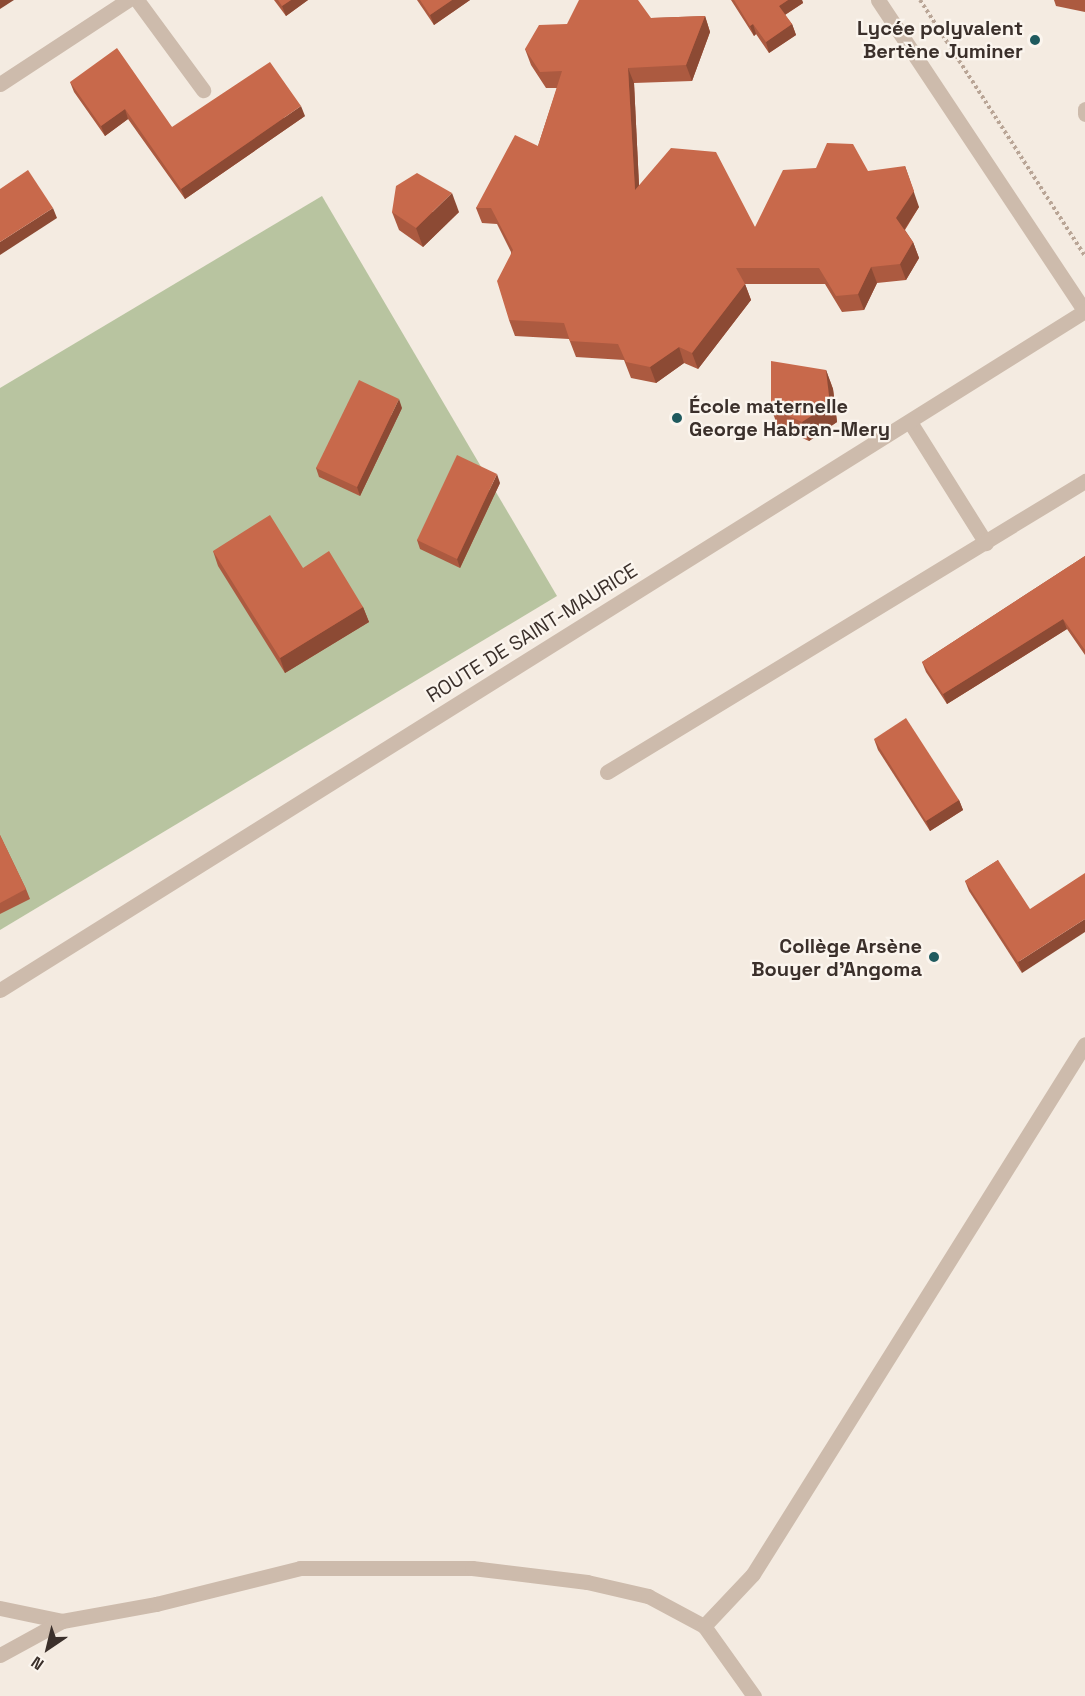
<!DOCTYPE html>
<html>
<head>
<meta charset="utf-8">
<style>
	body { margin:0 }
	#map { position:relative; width:1085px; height:1696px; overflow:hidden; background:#f4ebe1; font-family:"Space Grotesk",sans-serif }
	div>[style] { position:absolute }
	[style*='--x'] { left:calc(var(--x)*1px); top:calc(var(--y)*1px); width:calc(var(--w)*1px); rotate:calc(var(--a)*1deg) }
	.green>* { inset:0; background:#b8c4a0 }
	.path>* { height:4px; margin-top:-2px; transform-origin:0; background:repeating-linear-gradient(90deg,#b9a596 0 3px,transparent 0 6px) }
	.minor>* { height:15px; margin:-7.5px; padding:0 7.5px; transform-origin:7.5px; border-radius:7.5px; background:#cdbbac }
	.wall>* { inset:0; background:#ac5a40 }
	.shaded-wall>* { inset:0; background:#8c4a34 }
	.building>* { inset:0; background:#c8694b }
	.dots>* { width:16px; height:16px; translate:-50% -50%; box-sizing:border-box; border:3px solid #fbf5ee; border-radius:50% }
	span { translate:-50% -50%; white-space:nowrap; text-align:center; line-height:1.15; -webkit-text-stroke:4.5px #fbf5ee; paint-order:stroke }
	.poi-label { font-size:20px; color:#3b302b; font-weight:700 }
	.right { translate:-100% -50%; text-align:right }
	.left { translate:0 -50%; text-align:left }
	.street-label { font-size:20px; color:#3b302b }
	.north { position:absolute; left:18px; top:1618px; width:60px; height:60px; -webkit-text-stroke:4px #fbf5ee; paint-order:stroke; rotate:215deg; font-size:16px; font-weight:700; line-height:24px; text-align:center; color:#3b302b }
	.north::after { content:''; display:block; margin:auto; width:21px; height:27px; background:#3b302b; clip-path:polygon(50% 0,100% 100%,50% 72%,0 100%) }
</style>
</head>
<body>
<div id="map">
	<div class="green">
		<i style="clip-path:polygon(322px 196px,557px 596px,0 930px,0 388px)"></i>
	</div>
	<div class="path">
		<i style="--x:920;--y:0;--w:305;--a:57.2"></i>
	</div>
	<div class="minor">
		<i style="--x:137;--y:0;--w:112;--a:53.7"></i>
		<i style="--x:878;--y:0;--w:374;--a:56.4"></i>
		<i style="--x:0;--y:84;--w:153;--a:-33.3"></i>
		<i style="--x:1085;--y:109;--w:5;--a:90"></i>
		<i style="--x:910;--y:422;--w:143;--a:57.9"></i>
		<i style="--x:607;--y:772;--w:560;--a:-31.33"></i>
		<i style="--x:0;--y:990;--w:1280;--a:-32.04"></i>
		<i style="--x:0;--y:1608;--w:63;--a:11.8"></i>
		<i style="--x:62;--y:1621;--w:96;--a:-10.3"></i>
		<i style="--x:156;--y:1604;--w:148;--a:-14"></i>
		<i style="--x:300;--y:1568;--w:172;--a:0"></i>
		<i style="--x:472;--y:1568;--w:116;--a:6.9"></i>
		<i style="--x:587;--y:1582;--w:63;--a:12.9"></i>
		<i style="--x:648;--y:1596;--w:64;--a:28.2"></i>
		<i style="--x:704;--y:1626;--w:86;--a:54.5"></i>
		<i style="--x:704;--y:1626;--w:71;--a:-46.7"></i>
		<i style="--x:753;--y:1574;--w:625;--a:-57.94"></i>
		<i style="--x:0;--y:1655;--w:71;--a:-28.7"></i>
	</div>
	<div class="wall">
		<i style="clip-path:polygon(274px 0,308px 0,286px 16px)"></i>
		<i style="clip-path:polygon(417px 0,470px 0,434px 25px)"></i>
		<i style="clip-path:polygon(731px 0,802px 0,803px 3px,785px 15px,792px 24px,796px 35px,769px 53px,756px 34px,754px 36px)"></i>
		<i style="clip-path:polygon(1054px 0,1085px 0,1085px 12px,1056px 6px)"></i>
		<i style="clip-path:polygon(705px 16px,710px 32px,692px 81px,634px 83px,639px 185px,755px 227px,868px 171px,919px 207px,905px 230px,913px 242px,919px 258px,906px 280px,877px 283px,864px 310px,842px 312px,825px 284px,745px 284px,751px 300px,698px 369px,684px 363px,656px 383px,631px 378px,624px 360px,576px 357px,569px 339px,515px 336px,509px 320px,511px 252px,497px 224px,482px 223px,476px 208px,538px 146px,557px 88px,546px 88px,531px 65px,525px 49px,651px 18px)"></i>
		<i style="clip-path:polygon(70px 82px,172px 127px,305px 116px,185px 199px,128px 119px,105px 136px,74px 92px)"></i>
		<i style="clip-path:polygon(392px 212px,459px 212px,423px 247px,399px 230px)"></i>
		<i style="clip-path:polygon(826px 370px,833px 389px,837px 422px,809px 441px,778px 427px,771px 408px)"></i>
		<i style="clip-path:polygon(402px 408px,360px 496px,319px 477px,316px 468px)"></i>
		<i style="clip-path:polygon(500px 483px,460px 568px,420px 549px,417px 540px)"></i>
		<i style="clip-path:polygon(213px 551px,303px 568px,363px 607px,369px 622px,285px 673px,218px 566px)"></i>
		<i style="clip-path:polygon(1085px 556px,1085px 655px,1067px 629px,947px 704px,926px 672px,922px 662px)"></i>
		<i style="clip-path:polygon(874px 739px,959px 800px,963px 810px,930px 831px,878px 750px)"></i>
		<i style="clip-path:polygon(0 835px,26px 889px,30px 899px,0 914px)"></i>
		<i style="clip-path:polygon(998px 860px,1022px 973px,969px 891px,965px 881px)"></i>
	</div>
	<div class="shaded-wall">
		<i style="clip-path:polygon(0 0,14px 0,0 9px)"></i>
		<i style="clip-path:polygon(291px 0,308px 0,286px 16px,282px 6px)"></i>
		<i style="clip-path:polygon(452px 0,470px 0,434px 25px,430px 15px)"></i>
		<i style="clip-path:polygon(788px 0,802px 0,803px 3px,783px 16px,779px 6px)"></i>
		<i style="clip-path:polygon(705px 16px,710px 32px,692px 81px,686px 65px)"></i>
		<i style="clip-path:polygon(753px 24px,756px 34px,754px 36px,750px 26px)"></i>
		<i style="clip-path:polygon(792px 24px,796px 35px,769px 53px,766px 42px)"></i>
		<i style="clip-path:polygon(628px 68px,634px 83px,640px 206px,635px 190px)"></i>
		<i style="clip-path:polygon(301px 106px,305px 116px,185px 199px,181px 189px)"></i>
		<i style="clip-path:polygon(125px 109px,128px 119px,105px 136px,101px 126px)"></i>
		<i style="clip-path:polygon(905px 166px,919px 207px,902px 233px,896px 218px)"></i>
		<i style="clip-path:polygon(452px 193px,459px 212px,423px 247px,416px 228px)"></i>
		<i style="clip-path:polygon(53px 208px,57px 218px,0 255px,0 242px)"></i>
		<i style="clip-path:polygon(913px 242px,919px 258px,906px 280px,900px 264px)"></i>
		<i style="clip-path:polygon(871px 267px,877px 283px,864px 310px,858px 294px)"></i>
		<i style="clip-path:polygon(745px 284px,751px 300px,698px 369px,692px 353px)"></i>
		<i style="clip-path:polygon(679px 347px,684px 363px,656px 383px,650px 367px)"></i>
		<i style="clip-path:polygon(826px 370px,833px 389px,837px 422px,809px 441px,802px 422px)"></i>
		<i style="clip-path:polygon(399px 399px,402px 408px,360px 496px,357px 487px)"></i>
		<i style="clip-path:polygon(497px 474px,500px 483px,460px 568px,457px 559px)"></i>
		<i style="clip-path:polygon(363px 607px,369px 622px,285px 673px,280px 658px)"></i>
		<i style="clip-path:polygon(1063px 619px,1067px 629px,947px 704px,943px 694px)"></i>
		<i style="clip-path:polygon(959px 800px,963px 810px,930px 831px,926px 821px)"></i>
		<i style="clip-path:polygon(1085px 919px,1085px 932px,1022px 973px,1018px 962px)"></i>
	</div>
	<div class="building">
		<i style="clip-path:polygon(278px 0,291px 0,282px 6px)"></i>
		<i style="clip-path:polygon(420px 0,452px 0,430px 15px)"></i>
		<i style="clip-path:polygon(579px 0,638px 0,651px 18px,705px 16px,686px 65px,628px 68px,635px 190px,671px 148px,716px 152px,755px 227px,783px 170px,816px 168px,827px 143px,853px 144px,868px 171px,905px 166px,914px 191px,896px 218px,913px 242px,900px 264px,871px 267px,858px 294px,836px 296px,819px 268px,736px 268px,745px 284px,692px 353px,679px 347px,650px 367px,626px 362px,618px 344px,570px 341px,564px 323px,509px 320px,497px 281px,513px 250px,491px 208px,476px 208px,515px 135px,538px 146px,562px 71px,540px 72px,525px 49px,539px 25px,567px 24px)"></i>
		<i style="clip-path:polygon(734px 0,788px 0,779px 6px,792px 24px,766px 42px,753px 24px,750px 26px)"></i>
		<i style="clip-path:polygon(117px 48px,172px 127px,270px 62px,301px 106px,181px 189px,125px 109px,101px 126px,70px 82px)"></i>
		<i style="clip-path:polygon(28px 170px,53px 208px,0 242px,0 189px)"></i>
		<i style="clip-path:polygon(417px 173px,452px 193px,416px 228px,392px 212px,396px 186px)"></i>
		<i style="clip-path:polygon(771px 361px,826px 370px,830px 404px,802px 422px,771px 408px)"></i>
		<i style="clip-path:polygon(359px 380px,399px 399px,357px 487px,316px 468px)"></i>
		<i style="clip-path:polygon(457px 455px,497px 474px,457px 559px,417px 540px)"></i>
		<i style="clip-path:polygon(270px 515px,303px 568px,329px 551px,363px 607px,280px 658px,213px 551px)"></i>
		<i style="clip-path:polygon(1085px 556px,1085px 650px,1063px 619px,943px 694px,922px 662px)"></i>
		<i style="clip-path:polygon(906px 718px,959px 800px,926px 821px,874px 739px)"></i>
		<i style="clip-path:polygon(0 835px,26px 889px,0 903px)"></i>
		<i style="clip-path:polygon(998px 860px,1030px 909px,1085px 873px,1085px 919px,1018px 962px,965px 881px)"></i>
	</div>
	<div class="dots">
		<i style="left:1035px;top:40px;background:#1f5a5e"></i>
		<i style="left:677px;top:418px;background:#1f5a5e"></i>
		<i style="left:934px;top:957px;background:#1f5a5e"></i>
	</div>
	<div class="poi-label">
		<span class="right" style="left:1023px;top:40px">Lycée polyvalent<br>Bertène Juminer</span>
		<span class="left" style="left:689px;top:418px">École maternelle<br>George Habran-Mery</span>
		<span class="right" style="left:922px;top:958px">Collège Arsène<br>Bouyer d'Angoma</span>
	</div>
	<div class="street-label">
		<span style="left:532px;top:633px;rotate:-32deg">ROUTE DE SAINT-MAURICE</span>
	</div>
	<div class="north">N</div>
</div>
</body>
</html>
